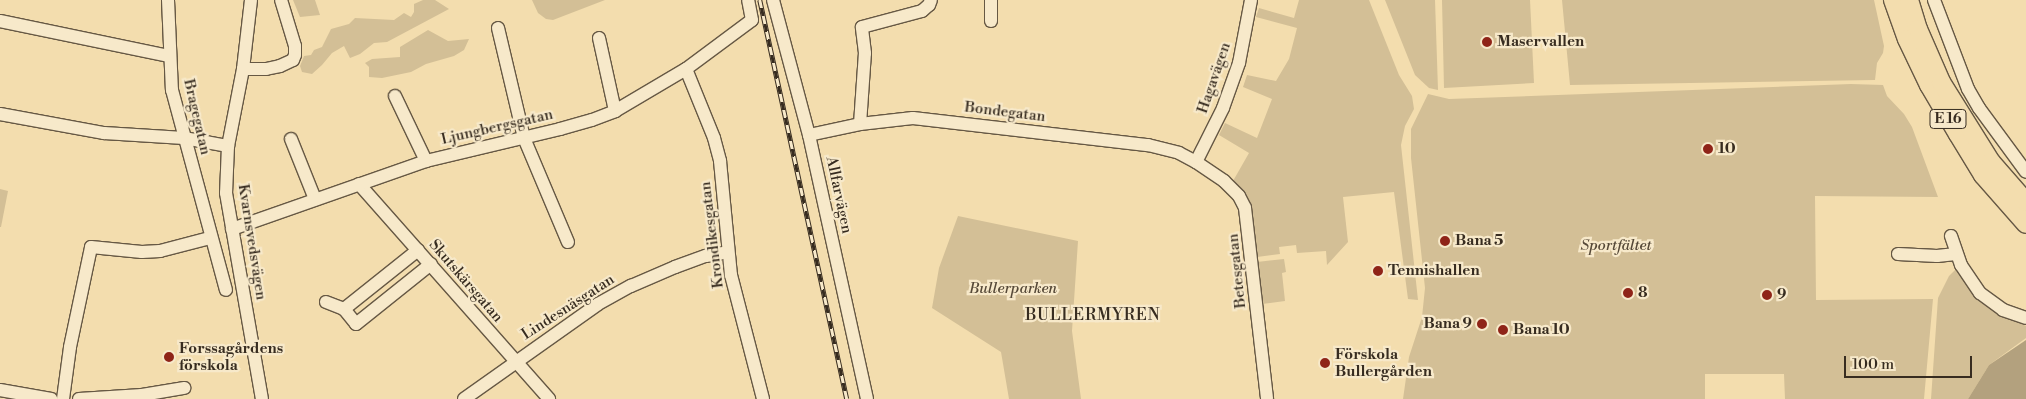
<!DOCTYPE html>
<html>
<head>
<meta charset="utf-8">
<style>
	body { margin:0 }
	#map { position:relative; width:2026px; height:399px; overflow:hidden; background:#f3ddae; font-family:"Libre Bodoni",serif }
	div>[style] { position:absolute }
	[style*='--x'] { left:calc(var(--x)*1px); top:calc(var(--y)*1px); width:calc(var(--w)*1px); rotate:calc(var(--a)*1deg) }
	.green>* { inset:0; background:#d3bf96 }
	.water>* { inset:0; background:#b3a17e }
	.roads { filter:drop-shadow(1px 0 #665844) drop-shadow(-1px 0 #665844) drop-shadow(0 1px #665844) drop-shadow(0 -1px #665844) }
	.minor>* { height:12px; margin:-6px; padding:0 6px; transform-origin:6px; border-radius:6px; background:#f7e9ca }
	.highway>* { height:18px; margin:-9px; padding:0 9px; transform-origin:9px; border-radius:9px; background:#f3ddae }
	.rail>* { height:4.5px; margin-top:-2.25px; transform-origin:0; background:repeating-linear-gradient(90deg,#f7e9ca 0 8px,#372c20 0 16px); box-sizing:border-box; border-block:1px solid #372c20 }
	.dots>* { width:14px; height:14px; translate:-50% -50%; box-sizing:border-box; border:2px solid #f7e9ca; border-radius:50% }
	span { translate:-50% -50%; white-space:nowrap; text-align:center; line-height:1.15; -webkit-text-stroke:4.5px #f7e9ca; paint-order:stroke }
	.shield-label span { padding:1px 4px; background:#f7e9ca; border:1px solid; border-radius:4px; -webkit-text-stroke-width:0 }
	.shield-label { font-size:14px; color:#372c20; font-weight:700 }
	.poi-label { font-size:15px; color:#372c20; font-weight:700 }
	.left { translate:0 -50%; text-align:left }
	.right { translate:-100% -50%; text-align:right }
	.street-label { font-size:15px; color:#372c20 }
	.park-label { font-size:15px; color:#564938; font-style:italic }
	.neighbourhood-label { font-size:16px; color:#372c20; letter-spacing:1px }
	.scale { position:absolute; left:1844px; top:356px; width:128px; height:22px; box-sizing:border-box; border:2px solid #372c20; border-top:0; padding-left:6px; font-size:15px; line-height:18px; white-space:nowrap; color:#372c20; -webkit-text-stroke:4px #f7e9ca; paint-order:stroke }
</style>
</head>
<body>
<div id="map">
	<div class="green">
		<i style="clip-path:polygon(293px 0,315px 0,320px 15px,300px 17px)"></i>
		<i style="clip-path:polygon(423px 0,435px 0,449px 9px,387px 42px,374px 43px,360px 54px,350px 58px,344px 46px,332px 53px,322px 65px,312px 74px,302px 72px,300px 66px,304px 56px,311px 55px,314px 50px,322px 47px,331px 29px,349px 24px,355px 18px,394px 20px,404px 13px,411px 17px,414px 12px,414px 4px)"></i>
		<i style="clip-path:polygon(532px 0,605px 0,553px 20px,546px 19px,538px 13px)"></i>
		<i style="clip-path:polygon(1299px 0,1369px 0,1399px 75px,1412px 96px,1414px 109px,1405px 126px,1401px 145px,1418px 300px,1408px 299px,1394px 192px,1343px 197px,1348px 242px,1327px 265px,1326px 251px,1297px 253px,1296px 245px,1279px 247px,1280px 254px,1257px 257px,1251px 213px,1233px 181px,1249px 153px,1219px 135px,1225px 123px,1257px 138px,1272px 99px,1243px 87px,1247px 75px,1276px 81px,1289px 59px,1297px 28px,1256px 17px,1259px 8px,1294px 18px)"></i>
		<i style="clip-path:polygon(1385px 0,1435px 0,1438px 90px,1429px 88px,1415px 75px)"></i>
		<i style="clip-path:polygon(1442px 0,1530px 0,1534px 83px,1444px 88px)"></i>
		<i style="clip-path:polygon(1562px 0,1874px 0,1884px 46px,1883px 53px,1877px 63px,1875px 80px,1570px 85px)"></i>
		<i style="clip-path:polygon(428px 30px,448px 41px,469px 39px,464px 50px,454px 56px,426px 64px,411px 72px,382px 78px,369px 77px,369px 67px,365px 63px,372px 59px,400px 57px,400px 47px)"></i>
		<i style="clip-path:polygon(1851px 84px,1883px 85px,1887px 96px,1904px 114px,1912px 127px,1938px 197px,1815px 196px,1816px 300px,1933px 299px,1924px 399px,1785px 399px,1784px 374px,1705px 374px,1705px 399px,1403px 399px,1409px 357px,1422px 317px,1425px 288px,1411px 158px,1411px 129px,1428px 94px,1449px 99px)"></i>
		<i style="clip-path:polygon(0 189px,8px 191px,1px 227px,0 227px)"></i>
		<i style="clip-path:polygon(958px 216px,1078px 241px,1072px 331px,1081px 399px,1009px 399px,1001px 352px,932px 308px,939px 268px)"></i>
		<i style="clip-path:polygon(1284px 259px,1286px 272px,1282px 273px,1285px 301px,1262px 304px,1257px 262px)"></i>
		<i style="clip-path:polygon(1956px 269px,2007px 317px,2026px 326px,2026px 338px,1989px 365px,1968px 399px,1931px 399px,1938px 298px,1949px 276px)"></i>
	</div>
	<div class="water">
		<i style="clip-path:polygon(2026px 340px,2026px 399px,1968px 399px,1989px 365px)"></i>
	</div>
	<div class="roads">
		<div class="minor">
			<i style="--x:168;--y:0;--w:90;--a:87.5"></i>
			<i style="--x:172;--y:90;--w:207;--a:74.9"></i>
			<i style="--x:251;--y:0;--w:69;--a:96.6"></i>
			<i style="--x:243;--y:69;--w:78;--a:101"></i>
			<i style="--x:228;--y:146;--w:47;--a:92.4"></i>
			<i style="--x:226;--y:193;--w:209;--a:80.1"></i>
			<i style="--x:773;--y:0;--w:140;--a:75.1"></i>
			<i style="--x:809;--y:135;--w:270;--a:77.6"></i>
			<i style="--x:991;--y:0;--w:21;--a:90"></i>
			<i style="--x:1934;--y:0;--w:95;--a:69.1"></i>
			<i style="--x:1968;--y:89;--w:22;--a:60"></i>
			<i style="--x:1979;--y:108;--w:79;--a:53.7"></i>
			<i style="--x:0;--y:21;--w:173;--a:11.7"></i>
			<i style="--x:498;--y:28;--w:113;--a:76.7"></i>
			<i style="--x:524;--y:138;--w:113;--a:67.1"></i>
			<i style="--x:599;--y:38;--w:75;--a:77.6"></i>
			<i style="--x:243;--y:69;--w:23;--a:0"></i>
			<i style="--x:266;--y:69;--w:14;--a:-12"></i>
			<i style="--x:280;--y:66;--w:14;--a:-25"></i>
			<i style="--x:293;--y:60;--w:5;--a:-68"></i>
			<i style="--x:295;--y:55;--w:9;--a:-90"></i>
			<i style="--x:295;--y:46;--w:48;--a:-106.9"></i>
			<i style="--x:686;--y:69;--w:74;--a:67.9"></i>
			<i style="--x:714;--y:138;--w:24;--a:75"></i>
			<i style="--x:720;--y:161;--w:115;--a:84.5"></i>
			<i style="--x:731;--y:275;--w:128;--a:75.5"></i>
			<i style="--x:395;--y:96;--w:72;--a:64.5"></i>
			<i style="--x:0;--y:114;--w:106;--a:10.4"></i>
			<i style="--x:104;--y:133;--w:80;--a:3.6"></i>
			<i style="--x:184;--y:138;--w:45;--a:10.3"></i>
			<i style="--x:860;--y:124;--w:71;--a:-86"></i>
			<i style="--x:865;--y:53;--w:26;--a:-97"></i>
			<i style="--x:862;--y:27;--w:62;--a:-14.9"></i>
			<i style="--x:922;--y:11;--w:9;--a:-41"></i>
			<i style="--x:929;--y:5;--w:5;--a:-68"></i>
			<i style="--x:809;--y:135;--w:52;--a:-12.2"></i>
			<i style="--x:860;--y:124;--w:53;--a:-6.5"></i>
			<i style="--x:913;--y:118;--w:237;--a:6.6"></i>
			<i style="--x:1148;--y:145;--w:32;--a:14"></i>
			<i style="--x:1179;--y:153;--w:19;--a:28"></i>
			<i style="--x:1196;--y:162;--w:34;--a:34"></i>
			<i style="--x:1224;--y:181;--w:21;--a:45"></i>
			<i style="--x:1239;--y:196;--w:13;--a:63"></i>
			<i style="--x:1245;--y:208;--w:192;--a:83.4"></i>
			<i style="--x:291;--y:139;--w:65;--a:68.2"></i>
			<i style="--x:1196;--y:162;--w:60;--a:-63.4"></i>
			<i style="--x:1223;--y:108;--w:48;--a:-70.4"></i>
			<i style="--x:1239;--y:63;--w:64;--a:-79.2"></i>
			<i style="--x:359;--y:184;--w:287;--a:48.5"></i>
			<i style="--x:232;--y:229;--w:206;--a:-19.3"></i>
			<i style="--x:426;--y:161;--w:138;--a:-13.4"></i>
			<i style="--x:560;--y:129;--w:33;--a:-16"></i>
			<i style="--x:592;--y:120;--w:25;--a:-21"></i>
			<i style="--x:615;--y:111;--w:82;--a:-30.6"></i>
			<i style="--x:686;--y:69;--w:82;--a:-36.6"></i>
			<i style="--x:752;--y:20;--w:20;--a:-101"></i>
			<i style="--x:1951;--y:236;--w:31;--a:71"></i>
			<i style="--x:1961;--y:265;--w:34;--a:56"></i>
			<i style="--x:1980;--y:293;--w:29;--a:36"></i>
			<i style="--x:2003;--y:310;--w:24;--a:19"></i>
			<i style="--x:418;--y:250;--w:95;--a:141.4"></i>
			<i style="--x:344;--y:309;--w:19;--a:51"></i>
			<i style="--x:356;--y:324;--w:96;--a:-38.7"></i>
			<i style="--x:1898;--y:254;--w:39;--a:3"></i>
			<i style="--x:1937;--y:256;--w:19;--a:-6"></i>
			<i style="--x:326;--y:302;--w:19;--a:21"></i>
			<i style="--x:0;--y:390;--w:52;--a:10"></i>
			<i style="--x:63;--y:399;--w:52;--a:-82.3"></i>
			<i style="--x:70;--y:347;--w:102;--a:-78.1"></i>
			<i style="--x:91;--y:247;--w:51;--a:5.6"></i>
			<i style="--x:142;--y:252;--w:18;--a:-3"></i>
			<i style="--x:160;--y:251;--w:52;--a:-14.6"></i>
			<i style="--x:79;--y:399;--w:63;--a:-3.6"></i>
			<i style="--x:142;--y:395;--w:43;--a:-9.5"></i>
			<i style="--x:464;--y:399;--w:164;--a:-35.3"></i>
			<i style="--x:598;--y:304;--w:38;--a:-29"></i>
			<i style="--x:631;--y:286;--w:48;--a:-23.4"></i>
			<i style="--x:675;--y:267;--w:33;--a:-20"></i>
			<i style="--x:706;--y:256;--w:22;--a:-10"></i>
		</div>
		<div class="highway">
			<i style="--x:1893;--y:0;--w:41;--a:70.3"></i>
			<i style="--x:1907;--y:39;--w:51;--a:64.4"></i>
			<i style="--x:1929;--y:85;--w:57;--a:59.4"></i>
			<i style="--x:1958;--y:134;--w:48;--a:58.6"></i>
			<i style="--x:1983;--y:175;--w:65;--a:48.7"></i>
			<i style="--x:1909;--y:0;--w:30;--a:73"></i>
			<i style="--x:1918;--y:29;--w:58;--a:66.5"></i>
			<i style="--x:1941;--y:82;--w:94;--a:58"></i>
			<i style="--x:1991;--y:162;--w:53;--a:48.8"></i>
		</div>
	</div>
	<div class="rail">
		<i style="--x:760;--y:0;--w:408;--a:77.7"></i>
	</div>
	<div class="dots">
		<i style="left:1487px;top:42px;background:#8f2418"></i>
		<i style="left:1708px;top:149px;background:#8f2418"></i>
		<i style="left:1445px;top:241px;background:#8f2418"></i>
		<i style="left:1378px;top:271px;background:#8f2418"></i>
		<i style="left:1628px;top:293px;background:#8f2418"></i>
		<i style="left:1767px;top:295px;background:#8f2418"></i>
		<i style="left:1482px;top:324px;background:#8f2418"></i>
		<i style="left:1503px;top:330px;background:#8f2418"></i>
		<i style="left:169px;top:357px;background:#8f2418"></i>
		<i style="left:1325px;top:363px;background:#8f2418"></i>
	</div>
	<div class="shield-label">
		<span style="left:1948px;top:119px">E 16</span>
	</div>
	<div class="poi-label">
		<span class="left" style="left:1497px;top:42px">Maservallen</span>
		<span class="left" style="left:1718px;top:149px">10</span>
		<span class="left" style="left:1455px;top:241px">Bana 5</span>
		<span class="left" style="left:1388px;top:271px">Tennishallen</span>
		<span class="left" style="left:1638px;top:293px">8</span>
		<span class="left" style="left:1777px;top:295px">9</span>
		<span class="right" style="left:1472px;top:324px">Bana 9</span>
		<span class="left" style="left:1513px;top:330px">Bana 10</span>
		<span class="left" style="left:179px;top:357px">Forssagårdens<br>förskola</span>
		<span class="left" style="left:1335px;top:363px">Förskola<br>Bullergården</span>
	</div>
	<div class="street-label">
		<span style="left:1214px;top:78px;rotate:-71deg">Hagavägen</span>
		<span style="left:1005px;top:112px;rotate:7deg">Bondegatan</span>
		<span style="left:197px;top:117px;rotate:77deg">Bragegatan</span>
		<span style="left:497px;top:127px;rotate:-13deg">Ljungbergsgatan</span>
		<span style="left:839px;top:195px;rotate:78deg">Allfarvägen</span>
		<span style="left:712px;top:235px;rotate:-97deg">Krondikesgatan</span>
		<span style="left:252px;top:242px;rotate:81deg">Kvarnsvedsvägen</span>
		<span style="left:1237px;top:271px;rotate:-96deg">Betesgatan</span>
		<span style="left:466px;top:281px;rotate:49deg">Skutskärsgatan</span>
		<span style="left:568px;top:307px;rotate:-33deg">Lindesnäsgatan</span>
	</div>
	<div class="park-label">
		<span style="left:1616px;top:246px">Sportfältet</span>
		<span style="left:1013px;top:289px">Bullerparken</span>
	</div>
	<div class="neighbourhood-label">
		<span style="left:1093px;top:315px">BULLERMYREN</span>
	</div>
	<div class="scale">100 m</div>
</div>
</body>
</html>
